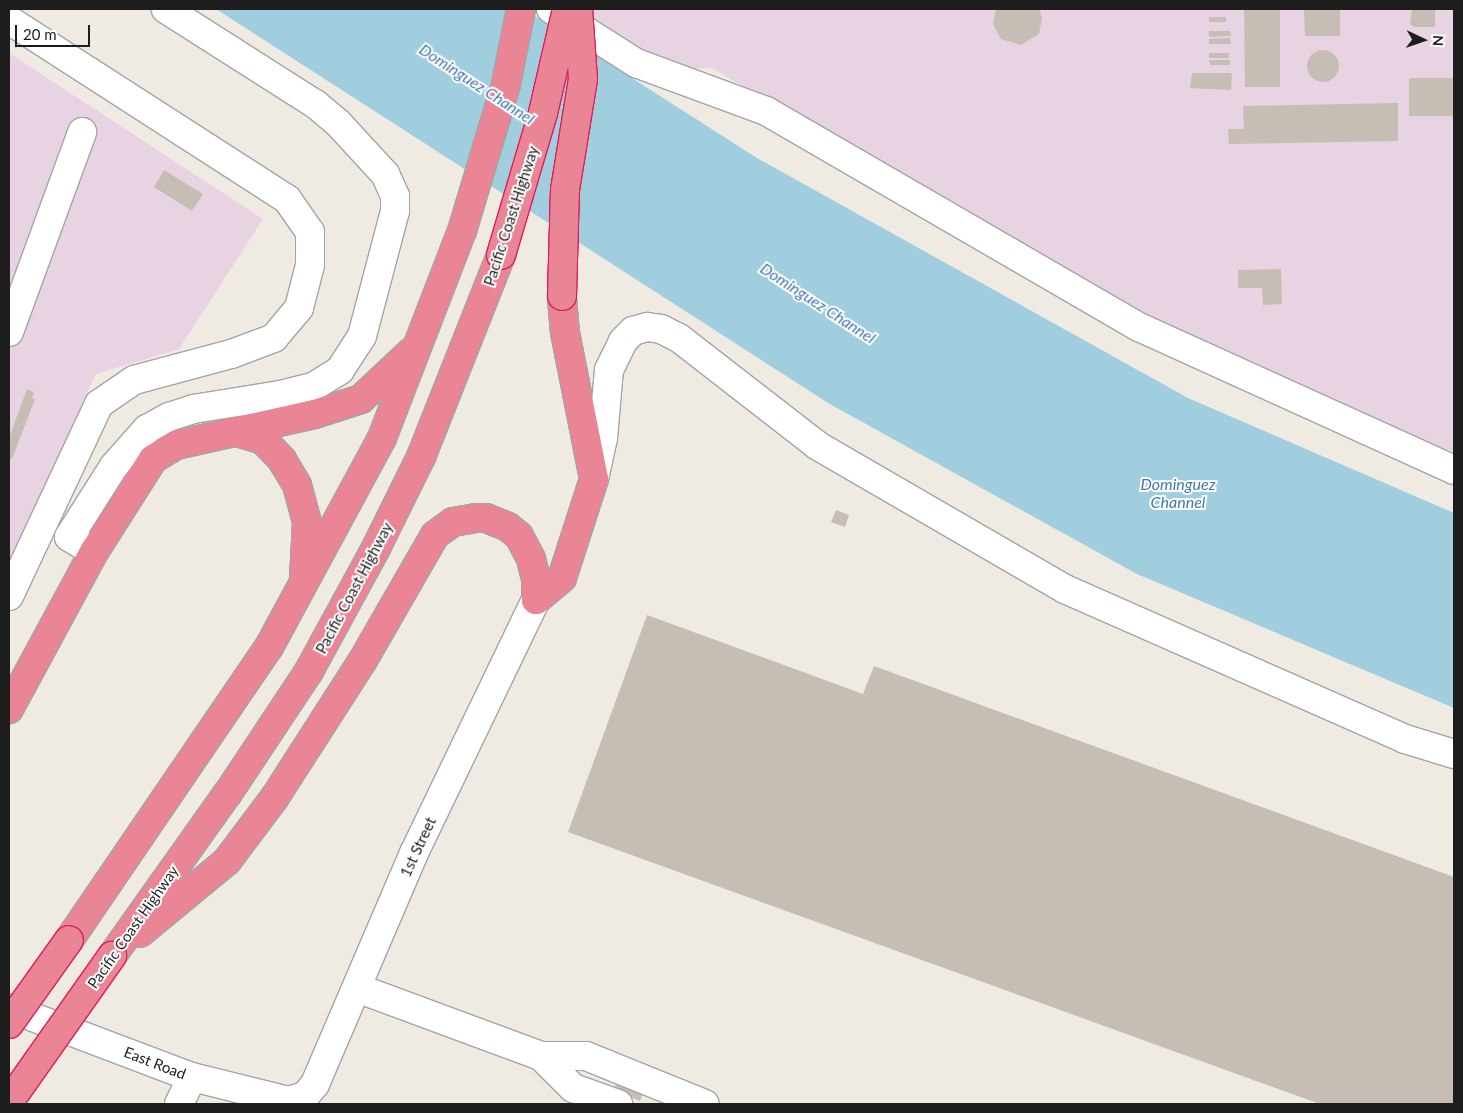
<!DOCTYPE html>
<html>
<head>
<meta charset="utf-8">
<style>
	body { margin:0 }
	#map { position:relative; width:1463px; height:1113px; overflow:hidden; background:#efebe2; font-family:Lato,sans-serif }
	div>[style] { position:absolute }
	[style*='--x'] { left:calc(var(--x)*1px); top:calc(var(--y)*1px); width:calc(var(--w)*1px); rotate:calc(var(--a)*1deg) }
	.industrial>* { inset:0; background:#e8d3e3 }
	.water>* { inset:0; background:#a0cede }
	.building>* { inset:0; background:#c6bdb5 }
	.round { border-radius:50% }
	.roads { filter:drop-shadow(1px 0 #a4a4a4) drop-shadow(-1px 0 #a4a4a4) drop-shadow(0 1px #a4a4a4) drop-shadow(0 -1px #a4a4a4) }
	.minor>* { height:28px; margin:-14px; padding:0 14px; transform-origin:14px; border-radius:14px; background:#fff }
	.highway>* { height:28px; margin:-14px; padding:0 14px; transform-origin:14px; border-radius:14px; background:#ea8595 }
	.bridges { filter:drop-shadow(1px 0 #df1c58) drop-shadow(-1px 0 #df1c58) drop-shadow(0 1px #df1c58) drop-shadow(0 -1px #df1c58) }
	.highway-bridge>* { height:28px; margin:-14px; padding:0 14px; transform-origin:14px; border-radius:14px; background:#ea8595 }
	span { translate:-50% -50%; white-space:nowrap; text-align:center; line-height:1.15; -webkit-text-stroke:4px #fff; paint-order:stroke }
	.street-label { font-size:15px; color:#1d1d1d }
	.water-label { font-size:16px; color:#4577b0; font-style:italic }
	.frame { position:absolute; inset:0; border:10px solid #1d1d1d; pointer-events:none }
	.north { position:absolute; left:1398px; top:15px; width:50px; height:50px; -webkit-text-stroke:4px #fff; paint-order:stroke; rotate:93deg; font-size:14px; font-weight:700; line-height:20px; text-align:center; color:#1d1d1d }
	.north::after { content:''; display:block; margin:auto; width:18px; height:22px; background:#1d1d1d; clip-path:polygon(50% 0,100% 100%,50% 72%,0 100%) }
	.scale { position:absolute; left:15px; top:25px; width:75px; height:22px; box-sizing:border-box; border:2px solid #1d1d1d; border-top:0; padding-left:6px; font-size:15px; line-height:18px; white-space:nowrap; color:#1d1d1d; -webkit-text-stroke:4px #fff; paint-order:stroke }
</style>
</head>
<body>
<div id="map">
	<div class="industrial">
		<i style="clip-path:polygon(564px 9px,1454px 9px,1454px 451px,1355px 423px,1063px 279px,712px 68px,672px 70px)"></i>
		<i style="clip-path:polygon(9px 53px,263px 219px,179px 349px,96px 374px,9px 563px)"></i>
	</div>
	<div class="water">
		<i style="clip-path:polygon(216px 9px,524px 9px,757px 158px,1188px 398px,1454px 513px,1454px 708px,1137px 574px,828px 403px)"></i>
	</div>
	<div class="building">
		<i style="clip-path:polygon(996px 9px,1039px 9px,1042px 18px,1039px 34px,1021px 45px,1001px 39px,993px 24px)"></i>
		<i style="clip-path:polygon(1244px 9px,1280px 9px,1280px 87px,1245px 87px)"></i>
		<i style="clip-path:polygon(1304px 9px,1340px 9px,1340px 36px,1305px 36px)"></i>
		<i style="clip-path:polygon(1435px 9px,1435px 27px,1414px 27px,1410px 24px,1412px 9px)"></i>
		<i style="clip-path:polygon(1209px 17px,1226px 17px,1226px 22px,1209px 22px)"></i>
		<i style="clip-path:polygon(1209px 31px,1230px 31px,1231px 36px,1209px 37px)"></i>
		<i style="clip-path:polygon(1230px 38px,1231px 44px,1209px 44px,1209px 39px)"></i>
		<i class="round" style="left:1307px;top:50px;width:32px;height:32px"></i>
		<i style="clip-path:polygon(1209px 53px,1229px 53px,1229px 58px,1209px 58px)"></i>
		<i style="clip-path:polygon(1209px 60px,1230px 60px,1230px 65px,1210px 65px)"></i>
		<i style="clip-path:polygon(1232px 73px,1231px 90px,1190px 88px,1192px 73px)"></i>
		<i style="clip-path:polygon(1409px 78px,1454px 78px,1454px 116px,1409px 116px)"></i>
		<i style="clip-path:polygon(1398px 103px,1398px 141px,1229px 144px,1228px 129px,1244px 129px,1243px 106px)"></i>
		<i style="clip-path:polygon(164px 170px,203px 194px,192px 211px,154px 187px)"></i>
		<i style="clip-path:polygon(1281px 269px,1282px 304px,1263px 305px,1262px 288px,1238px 288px,1238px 270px)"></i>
		<i style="clip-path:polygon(27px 389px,34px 392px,32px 398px,35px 399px,12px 459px,9px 457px,9px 438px)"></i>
		<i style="clip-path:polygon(836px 510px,849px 515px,845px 527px,831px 522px)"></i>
		<i style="clip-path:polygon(647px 615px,863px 694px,874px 666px,1454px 877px,1454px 1104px,1320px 1104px,568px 832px)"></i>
		<i style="clip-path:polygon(618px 1077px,645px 1087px,640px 1101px,614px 1090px)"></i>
	</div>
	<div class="roads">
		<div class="minor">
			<i style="--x:551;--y:9;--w:101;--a:32.4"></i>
			<i style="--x:636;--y:63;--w:139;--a:20.3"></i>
			<i style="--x:766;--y:111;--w:431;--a:30.1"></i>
			<i style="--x:1139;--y:327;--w:346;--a:24.4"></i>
			<i style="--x:9;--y:20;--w:331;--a:32.8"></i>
			<i style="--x:287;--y:199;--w:40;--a:55.1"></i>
			<i style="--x:310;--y:232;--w:33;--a:90"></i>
			<i style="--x:310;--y:265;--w:44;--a:104.3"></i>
			<i style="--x:299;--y:308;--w:39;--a:130"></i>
			<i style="--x:274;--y:338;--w:46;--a:159.6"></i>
			<i style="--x:231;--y:354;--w:100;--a:165"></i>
			<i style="--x:134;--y:380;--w:42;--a:145.6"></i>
			<i style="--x:99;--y:404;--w:212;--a:115.1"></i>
			<i style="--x:9;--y:332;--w:213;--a:-69.9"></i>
			<i style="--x:594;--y:479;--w:42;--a:-77.6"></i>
			<i style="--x:603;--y:438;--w:68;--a:-85"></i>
			<i style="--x:609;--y:370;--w:32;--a:-64"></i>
			<i style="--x:623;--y:341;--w:14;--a:-45"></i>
			<i style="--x:633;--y:331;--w:15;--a:-16"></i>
			<i style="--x:647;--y:327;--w:14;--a:8"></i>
			<i style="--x:661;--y:329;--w:20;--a:27"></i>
			<i style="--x:679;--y:338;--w:176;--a:37.8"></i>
			<i style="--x:818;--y:446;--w:285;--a:30.1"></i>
			<i style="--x:1065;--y:589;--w:372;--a:23.8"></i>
			<i style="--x:1405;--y:739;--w:51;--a:17"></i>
			<i style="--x:94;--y:552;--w:29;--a:-149"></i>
			<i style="--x:69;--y:537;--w:84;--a:-57.6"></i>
			<i style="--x:114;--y:466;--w:50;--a:-48.3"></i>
			<i style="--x:147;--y:429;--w:25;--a:-29"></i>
			<i style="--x:169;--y:417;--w:25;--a:-18"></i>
			<i style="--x:193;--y:409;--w:88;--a:-9.1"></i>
			<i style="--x:280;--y:395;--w:34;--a:-14"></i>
			<i style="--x:313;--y:387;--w:32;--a:-32"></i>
			<i style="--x:340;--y:370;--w:40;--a:-57.1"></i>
			<i style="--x:362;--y:336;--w:129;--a:-75.2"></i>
			<i style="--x:395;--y:211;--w:15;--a:-90"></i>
			<i style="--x:395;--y:196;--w:24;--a:-114"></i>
			<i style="--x:385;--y:174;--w:69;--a:-132.7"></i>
			<i style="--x:338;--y:123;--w:30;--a:-140"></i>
			<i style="--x:315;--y:104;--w:177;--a:-147.5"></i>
			<i style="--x:357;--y:988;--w:196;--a:20.3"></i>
			<i style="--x:541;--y:1056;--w:45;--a:0"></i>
			<i style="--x:586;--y:1056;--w:128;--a:22"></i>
			<i style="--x:9;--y:1008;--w:196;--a:20.7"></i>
			<i style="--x:192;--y:1077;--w:99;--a:14"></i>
			<i style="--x:288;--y:1101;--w:18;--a:-16"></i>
			<i style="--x:305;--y:1096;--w:16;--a:-50"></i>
			<i style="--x:315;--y:1084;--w:251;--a:-66.8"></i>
			<i style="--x:414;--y:853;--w:281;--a:-64.3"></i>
			<i style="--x:541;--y:1056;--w:45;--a:45"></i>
			<i style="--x:573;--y:1088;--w:48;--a:19.6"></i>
			<i style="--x:179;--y:1104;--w:30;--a:-64"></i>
		</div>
		<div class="highway">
			<i style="--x:234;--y:431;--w:30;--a:17"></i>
			<i style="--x:263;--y:440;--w:28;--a:46"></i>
			<i style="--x:282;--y:460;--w:29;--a:59"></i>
			<i style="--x:297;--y:485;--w:39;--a:75"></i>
			<i style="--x:307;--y:523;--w:55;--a:93.1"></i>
			<i style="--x:536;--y:600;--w:34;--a:-40"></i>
			<i style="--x:562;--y:578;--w:104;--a:-72.1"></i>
			<i style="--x:594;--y:479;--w:149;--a:-101.2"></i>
			<i style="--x:565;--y:333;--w:37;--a:-95"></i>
			<i style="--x:9;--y:709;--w:179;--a:-61.6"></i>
			<i style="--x:94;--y:552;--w:110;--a:-57.6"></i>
			<i style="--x:153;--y:459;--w:27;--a:-31"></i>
			<i style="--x:176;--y:445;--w:142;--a:-12.6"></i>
			<i style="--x:315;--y:414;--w:48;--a:-18.1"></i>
			<i style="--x:361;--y:399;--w:69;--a:-43.2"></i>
			<i style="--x:140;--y:933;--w:113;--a:-39.6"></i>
			<i style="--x:227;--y:861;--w:80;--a:-53.1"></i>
			<i style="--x:275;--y:797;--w:163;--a:-57.3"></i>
			<i style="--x:363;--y:660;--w:144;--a:-60.1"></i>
			<i style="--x:435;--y:535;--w:22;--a:-36"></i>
			<i style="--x:453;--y:522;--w:22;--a:-10"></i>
			<i style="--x:475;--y:518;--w:11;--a:0"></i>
			<i style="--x:486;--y:518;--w:24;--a:22"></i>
			<i style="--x:508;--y:527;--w:14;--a:39"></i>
			<i style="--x:519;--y:536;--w:26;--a:62"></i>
			<i style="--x:531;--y:559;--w:21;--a:76"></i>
			<i style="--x:536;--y:579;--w:21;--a:90"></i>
			<i style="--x:69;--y:940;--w:355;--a:-55.7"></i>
			<i style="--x:269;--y:647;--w:238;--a:-61.6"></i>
			<i style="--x:382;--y:438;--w:222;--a:-68.9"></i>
			<i style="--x:462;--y:231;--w:153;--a:-73.3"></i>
			<i style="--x:506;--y:84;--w:76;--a:-78.7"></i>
			<i style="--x:112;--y:956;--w:200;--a:-54.6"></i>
			<i style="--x:228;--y:793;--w:146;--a:-56.4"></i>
			<i style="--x:309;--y:671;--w:140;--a:-61.4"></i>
			<i style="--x:376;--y:548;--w:102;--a:-63.7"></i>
			<i style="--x:421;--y:457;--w:217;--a:-68.4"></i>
		</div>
	</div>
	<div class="bridges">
		<div class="highway-bridge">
			<i style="--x:501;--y:255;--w:148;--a:-73.5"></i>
			<i style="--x:543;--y:113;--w:107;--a:-77"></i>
			<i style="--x:562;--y:296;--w:106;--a:-88.4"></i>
			<i style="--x:565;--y:190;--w:112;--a:-80.8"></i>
			<i style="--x:583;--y:79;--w:70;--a:-94.1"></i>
			<i style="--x:9;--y:1024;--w:103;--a:-54.5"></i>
			<i style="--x:9;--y:1102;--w:179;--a:-54.8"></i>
		</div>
	</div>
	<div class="street-label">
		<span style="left:511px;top:216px;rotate:-72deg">Pacific Coast Highway</span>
		<span style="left:354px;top:588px;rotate:-62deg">Pacific Coast Highway</span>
		<span style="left:418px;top:847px;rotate:-65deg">1st Street</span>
		<span style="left:133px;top:927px;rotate:-55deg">Pacific Coast Highway</span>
		<span style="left:155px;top:1063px;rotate:21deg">East Road</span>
	</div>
	<div class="water-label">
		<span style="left:477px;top:84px;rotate:33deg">Dominguez Channel</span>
		<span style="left:818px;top:303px;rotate:33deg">Dominguez Channel</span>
		<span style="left:1178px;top:493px">Dominguez<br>Channel</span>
	</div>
	<div class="frame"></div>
	<div class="north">N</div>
	<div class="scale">20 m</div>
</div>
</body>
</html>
